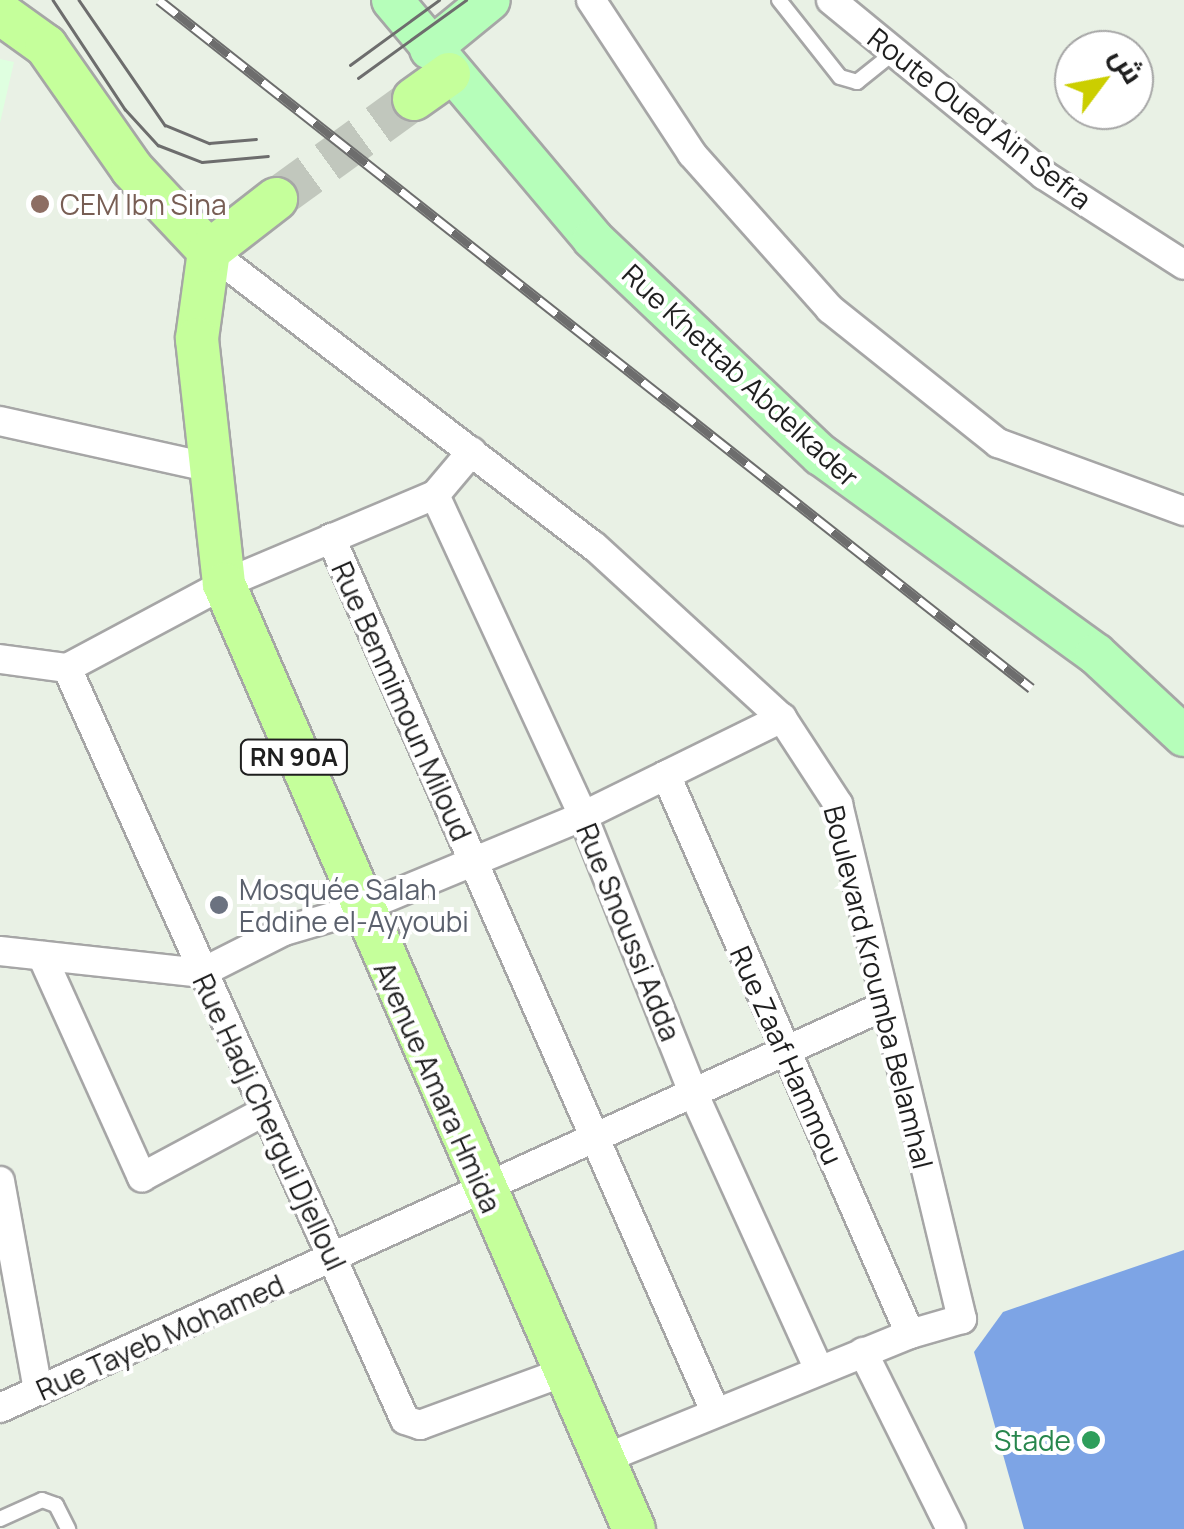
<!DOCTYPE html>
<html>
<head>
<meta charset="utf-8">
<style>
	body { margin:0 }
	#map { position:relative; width:1184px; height:1529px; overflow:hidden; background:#e9f1e5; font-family:Manrope,Cairo,sans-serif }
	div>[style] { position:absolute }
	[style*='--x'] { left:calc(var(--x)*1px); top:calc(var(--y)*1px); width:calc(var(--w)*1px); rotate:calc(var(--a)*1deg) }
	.education>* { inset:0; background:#dfffe0 }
	.pitch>* { inset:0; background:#7da4e5 }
	.primary-tunnel>* { height:42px; margin-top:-21px; transform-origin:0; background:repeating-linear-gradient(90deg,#c1c7bd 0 42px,transparent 0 63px) }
	.roads { filter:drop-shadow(2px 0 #a6a6a6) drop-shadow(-2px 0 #a6a6a6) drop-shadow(0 2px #a6a6a6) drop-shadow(0 -2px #a6a6a6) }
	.lane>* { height:14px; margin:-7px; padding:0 7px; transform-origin:7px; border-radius:7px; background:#fff }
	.street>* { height:28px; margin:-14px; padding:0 14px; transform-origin:14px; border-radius:14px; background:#fff }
	.secondary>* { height:40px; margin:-20px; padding:0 20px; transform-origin:20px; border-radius:20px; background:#b6feba }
	.primary>* { height:42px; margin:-21px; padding:0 21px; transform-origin:21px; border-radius:21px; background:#c5ff9b }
	.tram>* { height:2.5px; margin:-1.25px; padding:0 1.25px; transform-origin:1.25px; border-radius:1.25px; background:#6d6d6d }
	.rail>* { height:11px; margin-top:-5.5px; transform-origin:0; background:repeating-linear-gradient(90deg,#fff 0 22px,#6d6d6d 0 44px); box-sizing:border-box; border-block:2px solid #6d6d6d }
	.dots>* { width:28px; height:28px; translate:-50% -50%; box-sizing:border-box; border:5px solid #fff; border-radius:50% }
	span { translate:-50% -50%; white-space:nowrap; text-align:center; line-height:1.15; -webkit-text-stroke:8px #fff; paint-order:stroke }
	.shield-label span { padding:2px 8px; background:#fff; border:2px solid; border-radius:8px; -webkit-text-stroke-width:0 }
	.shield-label { font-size:25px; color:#1f1f1f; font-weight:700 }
	.street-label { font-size:28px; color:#1f1f1f }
	.education-label { font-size:28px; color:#785e54 }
	.left { translate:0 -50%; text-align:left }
	.worship-label { font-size:28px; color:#5b616d }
	.leisure-label { font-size:28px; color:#27864d }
	.right { translate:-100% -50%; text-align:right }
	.north { position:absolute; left:1054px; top:30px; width:100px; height:100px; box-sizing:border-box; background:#fff; border:2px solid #a5a5a5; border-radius:50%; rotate:58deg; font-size:28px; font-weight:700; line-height:40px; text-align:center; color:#1f1f1f }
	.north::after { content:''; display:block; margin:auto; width:35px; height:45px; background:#cbce00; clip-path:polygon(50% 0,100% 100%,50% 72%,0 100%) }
</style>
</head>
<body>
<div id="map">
	<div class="education">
		<i style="clip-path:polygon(0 59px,14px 62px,0 123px)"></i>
	</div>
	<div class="pitch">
		<i style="clip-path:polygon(1184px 1250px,1184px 1529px,1024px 1529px,974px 1352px,1003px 1312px)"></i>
	</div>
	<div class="primary-tunnel">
		<i style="--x:276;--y:199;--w:170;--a:-35.9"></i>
	</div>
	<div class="roads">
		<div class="lane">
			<i style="--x:779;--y:0;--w:98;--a:51.6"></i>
			<i style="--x:840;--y:77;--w:18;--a:16"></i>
			<i style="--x:857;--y:82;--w:51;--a:-38.7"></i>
			<i style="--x:0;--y:1519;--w:46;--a:-24.3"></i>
			<i style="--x:42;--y:1500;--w:15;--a:20"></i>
			<i style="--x:56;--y:1505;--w:27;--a:63"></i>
		</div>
		<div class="street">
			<i style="--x:591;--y:0;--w:184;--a:56.7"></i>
			<i style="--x:692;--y:154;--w:208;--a:48.3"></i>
			<i style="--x:830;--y:309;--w:215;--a:38.6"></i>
			<i style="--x:998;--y:443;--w:198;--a:20.1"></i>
			<i style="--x:831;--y:0;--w:276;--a:39.4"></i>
			<i style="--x:1044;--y:175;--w:166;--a:32.7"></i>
			<i style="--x:209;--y:251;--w:485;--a:37.5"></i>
			<i style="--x:594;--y:546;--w:255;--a:42.5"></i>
			<i style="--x:782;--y:718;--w:103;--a:56.9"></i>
			<i style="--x:838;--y:804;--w:530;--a:76.46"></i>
			<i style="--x:962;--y:1319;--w:54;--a:163.9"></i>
			<i style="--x:910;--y:1334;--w:331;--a:157.8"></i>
			<i style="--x:0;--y:421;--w:213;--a:12.5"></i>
			<i style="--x:435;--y:495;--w:353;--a:65.2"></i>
			<i style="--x:583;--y:816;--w:295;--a:68.3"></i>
			<i style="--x:692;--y:1090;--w:307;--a:65.6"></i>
			<i style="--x:331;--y:538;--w:954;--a:66.26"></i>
			<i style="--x:0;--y:659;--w:68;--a:7.7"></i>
			<i style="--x:67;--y:668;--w:178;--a:-28.1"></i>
			<i style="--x:224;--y:584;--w:229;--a:-22.9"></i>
			<i style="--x:435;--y:495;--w:57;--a:-49.9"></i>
			<i style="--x:67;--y:668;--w:824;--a:65.8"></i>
			<i style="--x:405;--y:1420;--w:16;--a:18"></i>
			<i style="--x:420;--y:1425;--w:153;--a:-20.2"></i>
			<i style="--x:666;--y:775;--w:610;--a:66.42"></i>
			<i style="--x:0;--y:951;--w:202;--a:6.2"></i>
			<i style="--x:201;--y:973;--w:93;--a:-26.8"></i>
			<i style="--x:284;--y:931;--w:78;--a:-16.3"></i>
			<i style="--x:359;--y:909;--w:243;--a:-22.5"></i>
			<i style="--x:583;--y:816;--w:222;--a:-26.2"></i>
			<i style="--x:42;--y:956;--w:243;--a:65.7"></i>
			<i style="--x:142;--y:1177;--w:140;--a:-28.2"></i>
			<i style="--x:0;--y:1181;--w:213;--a:79.7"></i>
			<i style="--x:863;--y:1352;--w:198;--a:63.6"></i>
			<i style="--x:0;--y:1408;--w:969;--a:-24.45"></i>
		</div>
		<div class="secondary">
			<i style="--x:392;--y:0;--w:312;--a:49.9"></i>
			<i style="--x:593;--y:239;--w:314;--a:43.5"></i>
			<i style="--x:821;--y:455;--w:339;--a:35.9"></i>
			<i style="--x:1096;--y:654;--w:120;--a:43"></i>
			<i style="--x:430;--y:49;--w:77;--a:-39.2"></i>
		</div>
		<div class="primary">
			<i style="--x:0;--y:13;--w:57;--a:35.7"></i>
			<i style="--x:46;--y:46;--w:150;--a:55"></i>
			<i style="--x:132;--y:169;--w:112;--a:46.8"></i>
			<i style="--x:209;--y:251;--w:89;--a:97.8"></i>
			<i style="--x:197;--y:339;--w:246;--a:83.7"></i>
			<i style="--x:224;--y:584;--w:1030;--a:66.55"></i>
			<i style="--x:414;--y:99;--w:43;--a:-35.5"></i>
			<i style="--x:209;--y:251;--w:85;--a:-37.8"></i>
		</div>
	</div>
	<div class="tram">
		<i style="--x:53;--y:0;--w:131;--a:56.6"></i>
		<i style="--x:125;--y:109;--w:49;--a:47.5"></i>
		<i style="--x:158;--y:145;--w:47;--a:21.1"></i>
		<i style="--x:202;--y:162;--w:66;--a:-5.2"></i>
		<i style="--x:79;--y:0;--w:152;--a:55.5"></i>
		<i style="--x:165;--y:125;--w:48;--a:22.2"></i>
		<i style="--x:209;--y:143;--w:47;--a:-4.9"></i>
		<i style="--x:350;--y:65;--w:110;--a:-36.1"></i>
		<i style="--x:358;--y:78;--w:133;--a:-35.8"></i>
	</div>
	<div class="rail">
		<i style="--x:159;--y:0;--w:1111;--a:38.27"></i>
	</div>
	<div class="dots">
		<i style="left:40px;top:204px;background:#8d6e63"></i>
		<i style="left:219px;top:905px;background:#6b7280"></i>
		<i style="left:1091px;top:1440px;background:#2e9e5b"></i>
	</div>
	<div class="shield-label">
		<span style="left:294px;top:757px">RN 90A</span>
	</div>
	<div class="street-label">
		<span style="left:980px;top:118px;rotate:38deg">Route Oued Ain Sefra</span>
		<span style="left:741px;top:375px;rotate:43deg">Rue Khettab Abdelkader</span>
		<span style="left:402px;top:701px;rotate:66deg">Rue Benmimoun Miloud</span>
		<span style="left:629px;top:932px;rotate:68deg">Rue Snoussi Adda</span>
		<span style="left:879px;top:987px;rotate:76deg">Boulevard Kroumba Belamhal</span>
		<span style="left:787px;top:1055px;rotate:66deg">Rue Zaaf Hammou</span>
		<span style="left:438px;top:1087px;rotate:66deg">Avenue Amara Hmida</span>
		<span style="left:270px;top:1122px;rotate:65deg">Rue Hadj Chergui Djelloul</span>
		<span style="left:160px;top:1337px;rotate:-24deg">Rue Tayeb Mohamed</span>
	</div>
	<div class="education-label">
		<span class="left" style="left:60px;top:204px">CEM Ibn Sina</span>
	</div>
	<div class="worship-label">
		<span class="left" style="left:239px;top:905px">Mosquée Salah<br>Eddine el-Ayyoubi</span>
	</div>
	<div class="leisure-label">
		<span class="right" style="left:1071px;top:1440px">Stade</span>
	</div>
	<div class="north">ش</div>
</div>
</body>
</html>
